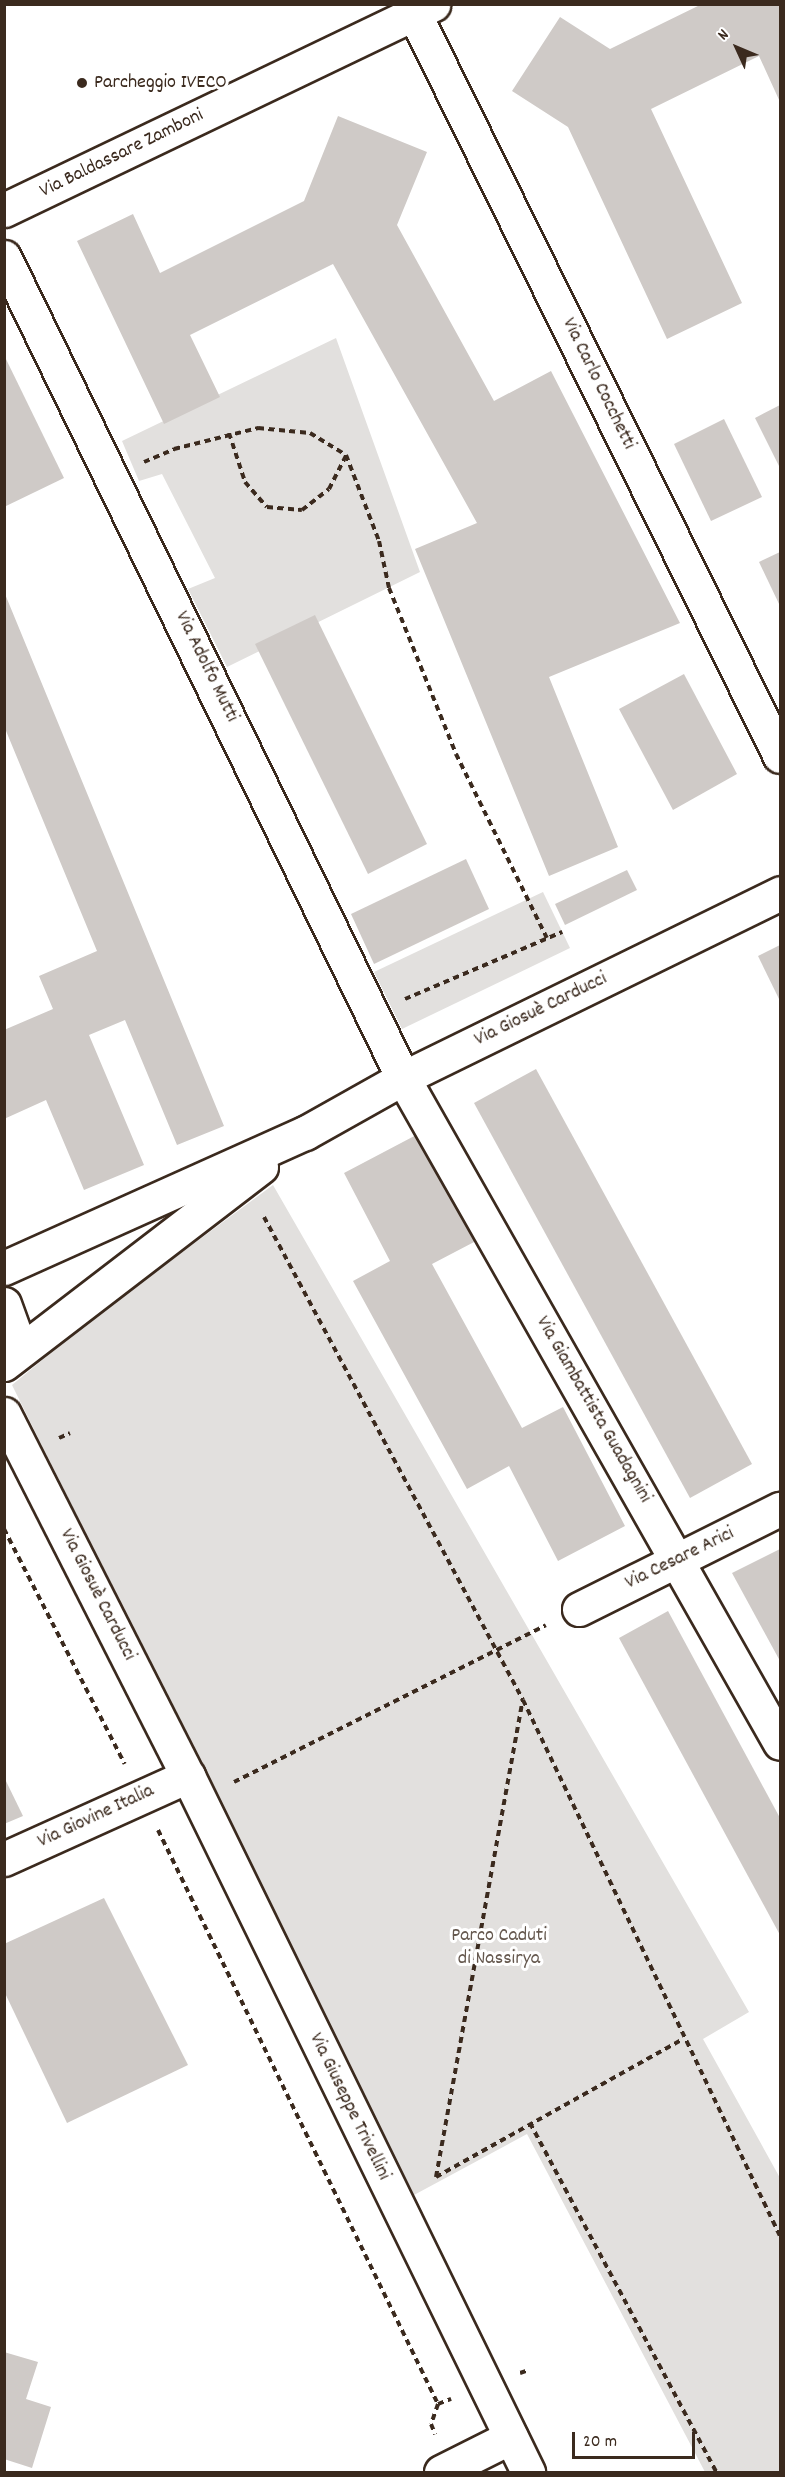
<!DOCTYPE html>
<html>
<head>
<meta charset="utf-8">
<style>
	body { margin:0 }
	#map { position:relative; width:785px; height:2477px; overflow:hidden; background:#fff; font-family:Dekko,sans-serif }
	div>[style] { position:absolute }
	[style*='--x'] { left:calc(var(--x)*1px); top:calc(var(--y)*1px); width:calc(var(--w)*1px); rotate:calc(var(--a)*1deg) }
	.green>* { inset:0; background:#e2e0de }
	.building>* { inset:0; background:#cfcac7 }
	.path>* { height:4px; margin-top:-2px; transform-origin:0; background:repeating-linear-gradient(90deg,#3b2a1e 0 6px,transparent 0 10.5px) }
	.roads { filter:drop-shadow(2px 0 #3b2a1e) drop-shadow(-2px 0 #3b2a1e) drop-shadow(0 2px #3b2a1e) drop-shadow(0 -2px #3b2a1e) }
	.minor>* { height:33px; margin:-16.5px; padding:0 16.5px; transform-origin:16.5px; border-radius:16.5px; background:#fff }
	.dots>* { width:16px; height:16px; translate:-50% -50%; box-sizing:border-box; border:3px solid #fff; border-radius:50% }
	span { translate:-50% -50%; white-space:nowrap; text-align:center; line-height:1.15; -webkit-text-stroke:6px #fff; paint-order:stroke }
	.poi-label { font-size:20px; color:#3b2a1e }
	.left { translate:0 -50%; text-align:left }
	.street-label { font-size:20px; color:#3b2a1e }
	.park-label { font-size:20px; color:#65584e }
	.frame { position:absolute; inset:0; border:6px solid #3b2a1e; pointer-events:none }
	.north { position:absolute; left:707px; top:18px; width:60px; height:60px; -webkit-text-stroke:4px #fff; paint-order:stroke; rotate:314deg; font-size:16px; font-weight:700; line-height:24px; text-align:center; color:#3b2a1e }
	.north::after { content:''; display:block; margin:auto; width:21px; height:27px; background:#3b2a1e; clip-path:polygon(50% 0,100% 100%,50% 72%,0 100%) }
	.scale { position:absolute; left:572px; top:2432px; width:123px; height:27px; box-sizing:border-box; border:3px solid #3b2a1e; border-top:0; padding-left:8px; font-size:18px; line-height:21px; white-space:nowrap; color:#3b2a1e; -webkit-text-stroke:4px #fff; paint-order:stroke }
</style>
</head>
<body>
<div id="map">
	<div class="green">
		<i style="clip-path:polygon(336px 338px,420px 572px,227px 667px,188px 589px,215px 578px,162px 474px,139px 481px,122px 441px)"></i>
		<i style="clip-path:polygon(543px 892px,570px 948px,402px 1029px,374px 972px)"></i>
		<i style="clip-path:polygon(273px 1185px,749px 2012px,703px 2039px,780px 2178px,780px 2472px,705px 2472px,527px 2134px,414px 2195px,12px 1385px,92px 1319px)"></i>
	</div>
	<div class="building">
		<i style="clip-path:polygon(702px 4px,780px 4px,780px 102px,759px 56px,651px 109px,742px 303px,667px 339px,568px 127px,512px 91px,560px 17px,610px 49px)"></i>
		<i style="clip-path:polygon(338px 116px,427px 152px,397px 225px,494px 401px,551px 371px,680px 623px,549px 677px,618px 847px,549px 876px,415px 549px,477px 523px,333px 264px,190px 335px,220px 397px,164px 424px,77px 241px,133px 214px,160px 273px,304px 201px)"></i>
		<i style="clip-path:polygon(4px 355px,64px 478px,4px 507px)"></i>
		<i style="clip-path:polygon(780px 405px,780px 468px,755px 418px)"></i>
		<i style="clip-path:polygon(724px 419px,762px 497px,711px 521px,674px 444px)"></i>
		<i style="clip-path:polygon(780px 552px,780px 606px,759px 562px)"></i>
		<i style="clip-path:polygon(5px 594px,224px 1126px,177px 1145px,125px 1020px,89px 1035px,144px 1165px,84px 1190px,46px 1100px,4px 1119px,4px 1030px,53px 1009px,39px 976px,97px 951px,4px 726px)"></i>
		<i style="clip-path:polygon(315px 615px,427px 844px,368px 874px,255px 644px)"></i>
		<i style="clip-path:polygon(684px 674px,737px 774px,673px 810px,619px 709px)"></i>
		<i style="clip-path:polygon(466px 859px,489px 909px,374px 964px,351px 914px)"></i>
		<i style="clip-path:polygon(627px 870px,637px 890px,565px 925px,555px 904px)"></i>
		<i style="clip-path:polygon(780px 945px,780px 1001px,758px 956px)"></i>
		<i style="clip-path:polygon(536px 1069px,752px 1464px,690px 1498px,474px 1103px)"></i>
		<i style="clip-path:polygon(420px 1133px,476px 1241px,432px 1264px,522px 1428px,563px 1407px,625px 1526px,558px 1561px,509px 1466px,467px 1489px,353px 1281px,390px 1261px,344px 1173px)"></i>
		<i style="clip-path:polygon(780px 1549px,780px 1661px,732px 1573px)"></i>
		<i style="clip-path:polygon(668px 1611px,780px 1818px,780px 1935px,619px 1638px)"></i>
		<i style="clip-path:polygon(4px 1777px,23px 1816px,4px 1824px)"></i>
		<i style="clip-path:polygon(104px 1898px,188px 2065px,67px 2123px,4px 1991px,4px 1944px)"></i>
		<i style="clip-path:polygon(4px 2352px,38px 2362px,26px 2399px,51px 2407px,32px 2468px,4px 2459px)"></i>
	</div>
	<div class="path">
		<i style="--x:229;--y:433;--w:52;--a:71.9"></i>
		<i style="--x:245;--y:482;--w:33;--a:49"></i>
		<i style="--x:267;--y:507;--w:35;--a:5"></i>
		<i style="--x:302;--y:510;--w:34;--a:-38"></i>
		<i style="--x:329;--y:489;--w:38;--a:-63"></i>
		<i style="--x:144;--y:462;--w:33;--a:-23"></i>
		<i style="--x:174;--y:449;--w:87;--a:-14"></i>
		<i style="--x:258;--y:428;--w:52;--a:5.5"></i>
		<i style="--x:310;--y:433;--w:42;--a:31.4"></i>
		<i style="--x:346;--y:455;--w:92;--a:69"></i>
		<i style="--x:379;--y:541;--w:48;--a:78"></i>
		<i style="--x:389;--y:588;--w:179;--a:68"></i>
		<i style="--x:456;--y:754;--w:205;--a:63.7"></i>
		<i style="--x:405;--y:999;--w:171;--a:-23.1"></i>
		<i style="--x:264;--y:1217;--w:548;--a:61.8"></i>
		<i style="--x:523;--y:1700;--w:594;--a:64.38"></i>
		<i style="--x:59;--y:1438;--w:12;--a:-24"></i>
		<i style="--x:4;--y:1529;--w:264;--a:62.8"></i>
		<i style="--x:234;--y:1782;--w:349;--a:-26.7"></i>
		<i style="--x:158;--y:1830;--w:639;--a:64"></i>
		<i style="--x:438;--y:2404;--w:21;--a:109"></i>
		<i style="--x:431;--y:2424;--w:11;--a:68"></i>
		<i style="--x:530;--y:2123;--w:395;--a:61.9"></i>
		<i style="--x:436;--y:2177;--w:485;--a:-79.7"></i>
		<i style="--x:436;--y:2177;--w:283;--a:-29.2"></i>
		<i style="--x:520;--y:2373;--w:9;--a:-18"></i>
		<i style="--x:438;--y:2404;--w:14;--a:-21"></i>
	</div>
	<div class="roads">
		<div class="minor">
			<i style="--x:414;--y:13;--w:828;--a:63.78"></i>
			<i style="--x:4;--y:210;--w:476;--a:-25.6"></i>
			<i style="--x:4;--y:257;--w:913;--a:64.08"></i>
			<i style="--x:403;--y:1078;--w:764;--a:60.45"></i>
			<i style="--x:4;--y:1268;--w:330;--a:-24.2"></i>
			<i style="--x:305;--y:1133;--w:112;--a:-29.3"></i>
			<i style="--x:403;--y:1078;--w:420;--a:-26.1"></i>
			<i style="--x:4;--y:1304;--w:32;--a:70"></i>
			<i style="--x:15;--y:1334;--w:31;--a:111"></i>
			<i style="--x:4;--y:1364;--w:324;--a:-37.5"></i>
			<i style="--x:4;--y:1414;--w:406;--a:63.1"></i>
			<i style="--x:188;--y:1776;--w:775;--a:63.96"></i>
			<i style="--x:579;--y:1609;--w:225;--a:-26.5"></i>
			<i style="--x:4;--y:1859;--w:202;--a:-24.3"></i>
			<i style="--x:441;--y:2472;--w:78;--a:-26.6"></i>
		</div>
	</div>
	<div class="dots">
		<i style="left:82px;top:83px;background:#3b2a1e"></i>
	</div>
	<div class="poi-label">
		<span class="left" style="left:94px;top:83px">Parcheggio IVECO</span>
	</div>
	<div class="street-label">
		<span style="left:122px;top:154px;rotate:-26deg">Via Baldassare Zamboni</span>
		<span style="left:598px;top:384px;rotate:64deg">Via Carlo Cocchetti</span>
		<span style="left:206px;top:667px;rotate:64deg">Via Adolfo Mutti</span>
		<span style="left:541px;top:1010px;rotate:-26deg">Via Giosuè Carducci</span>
		<span style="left:593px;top:1410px;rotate:60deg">Via Giambattista Guadagnini</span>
		<span style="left:680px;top:1559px;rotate:-26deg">Via Cesare Arici</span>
		<span style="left:97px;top:1595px;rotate:63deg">Via Giosuè Carducci</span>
		<span style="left:96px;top:1817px;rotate:-25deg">Via Giovine Italia</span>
		<span style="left:349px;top:2107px;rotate:64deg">Via Giuseppe Trivellini</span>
	</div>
	<div class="park-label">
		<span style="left:499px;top:1948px">Parco Caduti<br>di Nassirya</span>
	</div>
	<div class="frame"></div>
	<div class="north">N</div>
	<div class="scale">20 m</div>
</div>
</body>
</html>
